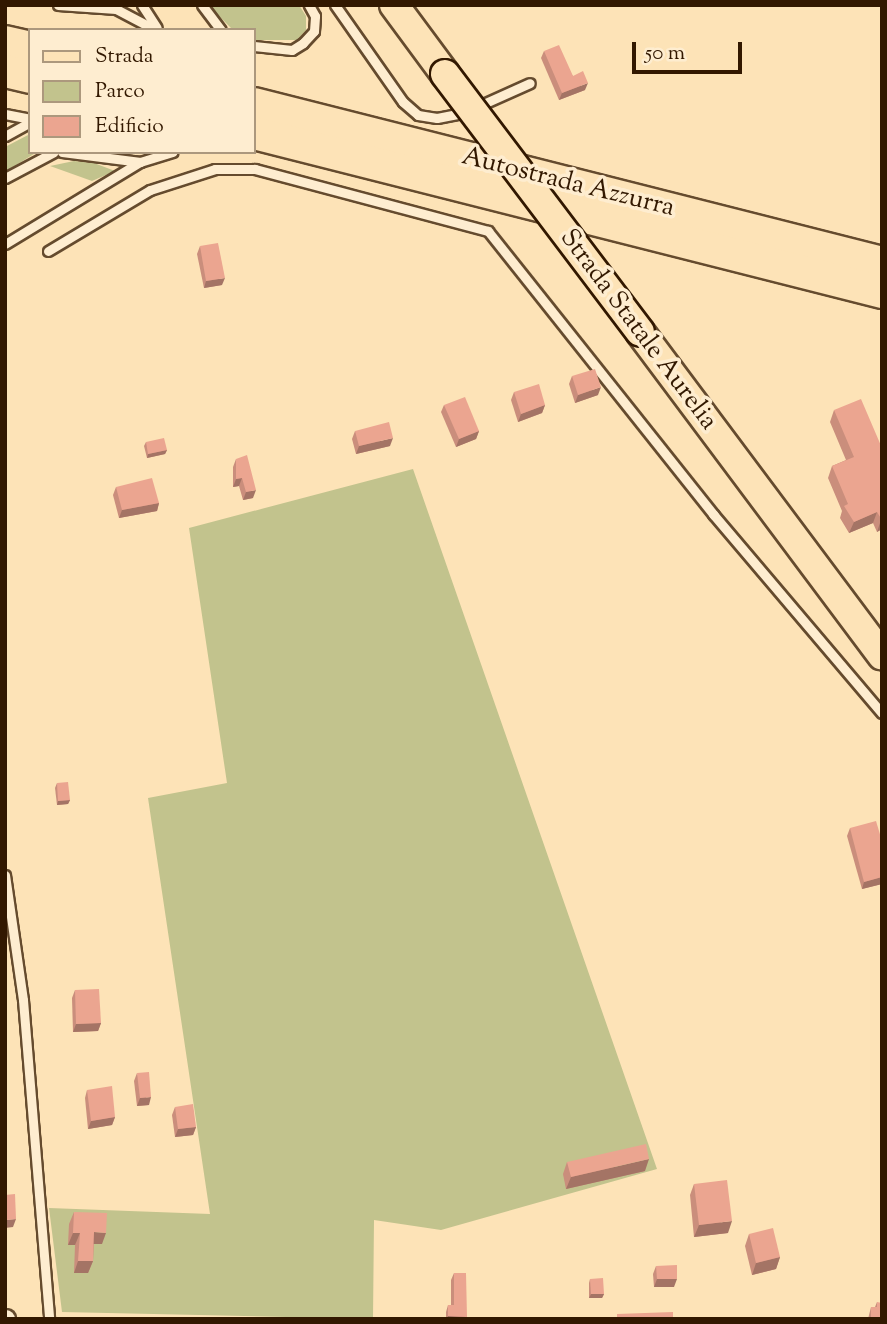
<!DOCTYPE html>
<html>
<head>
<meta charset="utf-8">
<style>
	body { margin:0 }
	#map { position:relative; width:887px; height:1324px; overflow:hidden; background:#fde3b7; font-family:"Sorts Mill Goudy",serif }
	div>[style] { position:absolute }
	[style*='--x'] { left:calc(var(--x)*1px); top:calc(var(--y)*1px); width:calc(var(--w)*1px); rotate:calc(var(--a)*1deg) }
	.green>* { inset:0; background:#c2c38d }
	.roads { filter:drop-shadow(2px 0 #654b2e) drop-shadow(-2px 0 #654b2e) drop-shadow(0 2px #654b2e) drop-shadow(0 -2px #654b2e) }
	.service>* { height:9px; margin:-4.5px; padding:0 4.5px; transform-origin:4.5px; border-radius:4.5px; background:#feedd0 }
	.minor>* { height:18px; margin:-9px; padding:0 9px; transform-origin:9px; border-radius:9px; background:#feedd0 }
	.primary>* { height:28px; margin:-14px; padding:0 14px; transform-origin:14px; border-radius:14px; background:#fde3b7 }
	.motorway>* { height:32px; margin:-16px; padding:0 16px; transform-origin:16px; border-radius:16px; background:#fde3b7 }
	.bridges { filter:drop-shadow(2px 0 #321800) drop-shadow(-2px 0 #321800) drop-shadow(0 2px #321800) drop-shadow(0 -2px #321800) }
	.primary-bridge>* { height:28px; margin:-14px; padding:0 14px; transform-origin:14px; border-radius:14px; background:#fde3b7 }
	.wall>* { inset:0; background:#ca8e7c }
	.shaded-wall>* { inset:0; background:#a47465 }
	.building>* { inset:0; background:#eba590 }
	span { translate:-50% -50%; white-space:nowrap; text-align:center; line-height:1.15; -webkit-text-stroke:7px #feedd0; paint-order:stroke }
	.street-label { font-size:26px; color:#321800 }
	.frame { position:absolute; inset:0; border:7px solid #321800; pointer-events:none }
	.legend { position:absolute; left:28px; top:28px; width:228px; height:126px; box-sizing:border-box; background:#feedd0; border:2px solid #ac987d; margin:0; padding:9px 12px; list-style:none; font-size:21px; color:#321800 }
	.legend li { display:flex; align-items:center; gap:14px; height:35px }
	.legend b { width:35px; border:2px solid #ac987d }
	.scale { position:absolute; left:632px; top:42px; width:110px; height:32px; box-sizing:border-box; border:4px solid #321800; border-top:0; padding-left:9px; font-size:21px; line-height:24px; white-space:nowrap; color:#321800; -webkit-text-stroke:5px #feedd0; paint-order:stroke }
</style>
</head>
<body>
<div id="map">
	<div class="green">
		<i style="clip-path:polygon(208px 5px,299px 5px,306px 16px,306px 30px,297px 40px,254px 40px,254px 30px,233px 30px)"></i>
		<i style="clip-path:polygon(30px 134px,30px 152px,37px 152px,5px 172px,5px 147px)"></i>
		<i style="clip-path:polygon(74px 161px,94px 163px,115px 171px,92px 181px,50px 166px)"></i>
		<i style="clip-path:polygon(413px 469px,657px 1169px,441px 1230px,374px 1220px,373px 1319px,62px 1312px,49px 1208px,210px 1214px,148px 798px,227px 783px,189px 528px)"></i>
	</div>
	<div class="roads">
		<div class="service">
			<i style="--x:58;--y:5;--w:58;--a:3.9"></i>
			<i style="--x:116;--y:9;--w:45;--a:27.7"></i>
			<i style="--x:142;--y:5;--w:27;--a:57"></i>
			<i style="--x:202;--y:5;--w:31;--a:53"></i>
			<i style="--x:335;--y:5;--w:118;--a:55"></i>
			<i style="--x:403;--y:102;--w:20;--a:41"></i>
			<i style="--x:418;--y:115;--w:19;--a:9"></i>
			<i style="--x:437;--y:118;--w:26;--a:-11"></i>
			<i style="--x:463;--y:113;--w:73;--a:-24.1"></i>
			<i style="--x:254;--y:46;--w:38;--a:6"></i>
			<i style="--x:292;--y:50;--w:13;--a:-32"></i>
			<i style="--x:303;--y:43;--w:16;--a:-47"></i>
			<i style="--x:314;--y:31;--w:15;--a:-86"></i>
			<i style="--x:315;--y:16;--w:13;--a:-119"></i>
			<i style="--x:5;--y:114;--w:25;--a:11"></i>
			<i style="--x:5;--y:136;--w:29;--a:-29"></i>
			<i style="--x:62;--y:152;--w:79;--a:7.3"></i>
			<i style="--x:5;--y:178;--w:55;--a:-28"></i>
			<i style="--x:5;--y:244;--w:158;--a:-31.3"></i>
			<i style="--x:140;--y:162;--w:34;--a:-17"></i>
			<i style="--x:48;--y:251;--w:119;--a:-30.9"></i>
			<i style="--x:150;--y:190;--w:68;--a:-17.9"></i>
			<i style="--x:215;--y:169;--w:40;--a:0"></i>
			<i style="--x:255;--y:169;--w:241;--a:14.9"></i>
			<i style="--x:488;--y:231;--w:362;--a:51.5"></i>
			<i style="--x:713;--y:514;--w:261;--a:49.7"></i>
			<i style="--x:5;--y:875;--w:126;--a:81.8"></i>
			<i style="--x:23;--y:1000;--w:320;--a:85.3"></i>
		</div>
		<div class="minor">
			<i style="--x:5;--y:1319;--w:1;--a:0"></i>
		</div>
		<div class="primary">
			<i style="--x:394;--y:5;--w:86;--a:53.5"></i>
			<i style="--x:640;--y:332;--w:404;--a:53.2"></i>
		</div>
		<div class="motorway">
			<i style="--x:5;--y:42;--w:26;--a:13"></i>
			<i style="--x:5;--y:71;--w:26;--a:13"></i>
			<i style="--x:254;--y:104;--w:648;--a:14.21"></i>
			<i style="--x:254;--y:133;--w:648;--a:14.21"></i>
		</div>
	</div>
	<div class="bridges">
		<div class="primary-bridge">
			<i style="--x:445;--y:74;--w:323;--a:52.9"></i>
		</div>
	</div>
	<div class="wall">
		<i style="clip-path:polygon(544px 51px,573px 76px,585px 90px,559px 100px,541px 58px)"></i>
		<i style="clip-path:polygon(200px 246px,222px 285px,204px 288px,197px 254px)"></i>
		<i style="clip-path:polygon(572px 376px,598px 395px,575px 403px,569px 384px)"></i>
		<i style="clip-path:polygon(514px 392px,545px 405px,542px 413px,518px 422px,511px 400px)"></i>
		<i style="clip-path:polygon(444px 405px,479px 431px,476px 439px,456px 447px,441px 412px)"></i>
		<i style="clip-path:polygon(834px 410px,882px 448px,882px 529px,877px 532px,873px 523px,849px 533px,840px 518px,842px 511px,828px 478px,832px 466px,846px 460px,830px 422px)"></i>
		<i style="clip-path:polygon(355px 431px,390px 446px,356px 454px,352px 439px)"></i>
		<i style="clip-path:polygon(146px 442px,167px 450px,165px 454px,147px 458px,144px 446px)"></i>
		<i style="clip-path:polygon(236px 459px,253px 498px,243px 500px,239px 486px,233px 487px,233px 467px)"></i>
		<i style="clip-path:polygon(116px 487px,159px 503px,157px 511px,119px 518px,113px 495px)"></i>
		<i style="clip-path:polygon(57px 783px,70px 800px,68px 804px,57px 805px,55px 788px)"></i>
		<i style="clip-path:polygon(850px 828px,882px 841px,882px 884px,862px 889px,847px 836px)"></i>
		<i style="clip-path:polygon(75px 990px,101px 1023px,98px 1031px,73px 1032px,72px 998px)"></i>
		<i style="clip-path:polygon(137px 1073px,149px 1105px,137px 1106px,134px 1081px)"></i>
		<i style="clip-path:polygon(87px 1090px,115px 1117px,112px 1125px,88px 1129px,85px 1098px)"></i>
		<i style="clip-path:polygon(175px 1107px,196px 1127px,193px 1135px,175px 1137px,172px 1115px)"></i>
		<i style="clip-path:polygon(567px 1162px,645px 1171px,566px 1189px,563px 1174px)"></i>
		<i style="clip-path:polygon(694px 1184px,728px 1233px,694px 1237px,690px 1195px)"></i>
		<i style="clip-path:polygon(74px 1212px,102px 1244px,94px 1244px,93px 1261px,88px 1273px,74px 1273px,75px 1245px,68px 1245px,69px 1224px)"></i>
		<i style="clip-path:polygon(749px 1234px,780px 1257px,776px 1269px,752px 1275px,745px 1246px)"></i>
		<i style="clip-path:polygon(656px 1266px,674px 1287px,654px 1287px,653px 1274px)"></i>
		<i style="clip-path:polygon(454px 1273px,466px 1319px,446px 1319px,446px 1312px,448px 1305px,451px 1305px,451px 1280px)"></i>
		<i style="clip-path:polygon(590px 1279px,604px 1294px,602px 1298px,589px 1298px,589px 1283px)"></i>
		<i style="clip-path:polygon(877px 1302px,882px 1319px,868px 1319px,871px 1307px,875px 1307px)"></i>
	</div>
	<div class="shaded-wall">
		<i style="clip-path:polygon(588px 83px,585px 90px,559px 100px,562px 93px)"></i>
		<i style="clip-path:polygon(225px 278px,222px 285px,204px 288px,206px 281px)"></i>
		<i style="clip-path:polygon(601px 387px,598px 395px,575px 403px,578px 395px)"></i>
		<i style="clip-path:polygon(545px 405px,542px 413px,518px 422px,521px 414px)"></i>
		<i style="clip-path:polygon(479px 431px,476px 439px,456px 447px,459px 439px)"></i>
		<i style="clip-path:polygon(393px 438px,390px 446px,356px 454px,359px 446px)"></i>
		<i style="clip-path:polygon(167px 450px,165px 454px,147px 458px,148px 454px)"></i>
		<i style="clip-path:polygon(242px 478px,239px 486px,233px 487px,236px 479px)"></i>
		<i style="clip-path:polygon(256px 490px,253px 498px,243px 500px,246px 492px)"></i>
		<i style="clip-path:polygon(159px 503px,157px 511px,119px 518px,122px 510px)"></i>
		<i style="clip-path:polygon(877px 512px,873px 523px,849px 533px,854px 522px)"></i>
		<i style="clip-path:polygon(881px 520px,882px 529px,877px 532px)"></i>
		<i style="clip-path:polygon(70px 800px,68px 804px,57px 805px,58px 801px)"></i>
		<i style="clip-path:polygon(882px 877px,882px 884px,862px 889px,864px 882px)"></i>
		<i style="clip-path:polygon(101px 1023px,98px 1031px,73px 1032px,76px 1024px)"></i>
		<i style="clip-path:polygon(151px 1097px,149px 1105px,137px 1106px,140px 1098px)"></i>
		<i style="clip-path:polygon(115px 1117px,112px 1125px,88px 1129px,91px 1121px)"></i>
		<i style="clip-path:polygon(196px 1127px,193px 1135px,175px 1137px,178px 1129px)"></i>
		<i style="clip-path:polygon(649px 1159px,645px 1171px,566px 1189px,571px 1177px)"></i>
		<i style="clip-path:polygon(16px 1219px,13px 1227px,5px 1228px,5px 1220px)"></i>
		<i style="clip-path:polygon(732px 1221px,728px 1233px,694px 1237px,699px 1225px)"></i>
		<i style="clip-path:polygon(94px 1232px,106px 1233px,102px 1244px,90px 1244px)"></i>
		<i style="clip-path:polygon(73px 1233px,80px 1233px,75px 1245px,68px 1245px)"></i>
		<i style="clip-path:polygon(780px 1257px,776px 1269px,752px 1275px,756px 1263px)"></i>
		<i style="clip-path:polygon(78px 1261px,93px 1261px,88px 1273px,74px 1273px)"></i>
		<i style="clip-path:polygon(657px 1279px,677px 1279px,674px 1287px,654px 1287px)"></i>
		<i style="clip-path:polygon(591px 1294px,604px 1294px,602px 1298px,589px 1298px)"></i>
		<i style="clip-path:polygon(448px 1316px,467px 1317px,466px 1319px,447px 1319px)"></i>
	</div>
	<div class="building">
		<i style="clip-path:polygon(559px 45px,573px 76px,583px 71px,588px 83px,562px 93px,544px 51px)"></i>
		<i style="clip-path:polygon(218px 243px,225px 278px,206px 281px,200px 246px)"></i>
		<i style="clip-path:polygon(595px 369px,601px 387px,578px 395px,572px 376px)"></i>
		<i style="clip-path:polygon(539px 384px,545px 405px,521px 414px,514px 392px)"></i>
		<i style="clip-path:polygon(465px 397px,479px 431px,459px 439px,444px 405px)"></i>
		<i style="clip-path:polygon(861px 399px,882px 448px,882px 520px,877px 512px,854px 522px,844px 506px,848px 504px,832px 466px,854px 457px,834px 410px)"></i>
		<i style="clip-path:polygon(389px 422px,393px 438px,359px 446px,355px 431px)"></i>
		<i style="clip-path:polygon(164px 438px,167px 450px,148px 454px,146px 442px)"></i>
		<i style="clip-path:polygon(247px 455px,256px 490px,246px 492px,242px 478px,236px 479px,236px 459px)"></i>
		<i style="clip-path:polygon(152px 478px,159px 503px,122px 510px,116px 487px)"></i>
		<i style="clip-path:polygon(68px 782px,70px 800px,58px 801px,57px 783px)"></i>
		<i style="clip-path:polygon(876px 821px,882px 841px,882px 877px,864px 882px,850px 828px)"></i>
		<i style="clip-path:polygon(99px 989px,101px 1023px,76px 1024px,75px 990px)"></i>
		<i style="clip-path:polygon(149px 1072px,151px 1097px,140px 1098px,137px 1073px)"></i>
		<i style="clip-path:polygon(112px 1086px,115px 1117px,91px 1121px,87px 1090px)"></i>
		<i style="clip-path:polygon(193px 1104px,196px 1127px,178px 1129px,175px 1107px)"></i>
		<i style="clip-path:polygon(646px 1144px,649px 1159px,571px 1177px,567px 1162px)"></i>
		<i style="clip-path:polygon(727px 1180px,732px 1221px,699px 1225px,694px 1184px)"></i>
		<i style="clip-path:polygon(15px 1194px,16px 1219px,5px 1220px,5px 1195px)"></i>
		<i style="clip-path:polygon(74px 1212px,107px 1213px,106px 1233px,94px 1232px,93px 1261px,78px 1261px,80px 1233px,73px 1233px)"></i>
		<i style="clip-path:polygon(773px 1228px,780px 1257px,756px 1263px,749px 1234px)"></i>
		<i style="clip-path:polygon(677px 1265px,677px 1279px,657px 1279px,656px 1266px)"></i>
		<i style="clip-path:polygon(454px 1273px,466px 1273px,467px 1317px,448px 1316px,448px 1305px,454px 1305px)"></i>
		<i style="clip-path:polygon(603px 1278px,604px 1294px,591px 1294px,590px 1279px)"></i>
		<i style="clip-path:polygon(877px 1302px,882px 1303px,882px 1319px,871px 1319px,871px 1307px,877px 1307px)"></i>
		<i style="clip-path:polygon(673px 1312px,673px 1319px,617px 1319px,617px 1314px)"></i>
	</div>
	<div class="street-label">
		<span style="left:568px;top:183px;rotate:14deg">Autostrada Azzurra</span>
		<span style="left:638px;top:330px;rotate:53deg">Strada Statale Aurelia</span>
	</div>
	<div class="frame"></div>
	<ul class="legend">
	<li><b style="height:9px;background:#fde3b7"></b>Strada</li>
	<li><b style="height:19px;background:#c2c38d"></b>Parco</li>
	<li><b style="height:19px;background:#eba590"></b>Edificio</li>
	</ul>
	<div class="scale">50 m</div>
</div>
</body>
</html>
